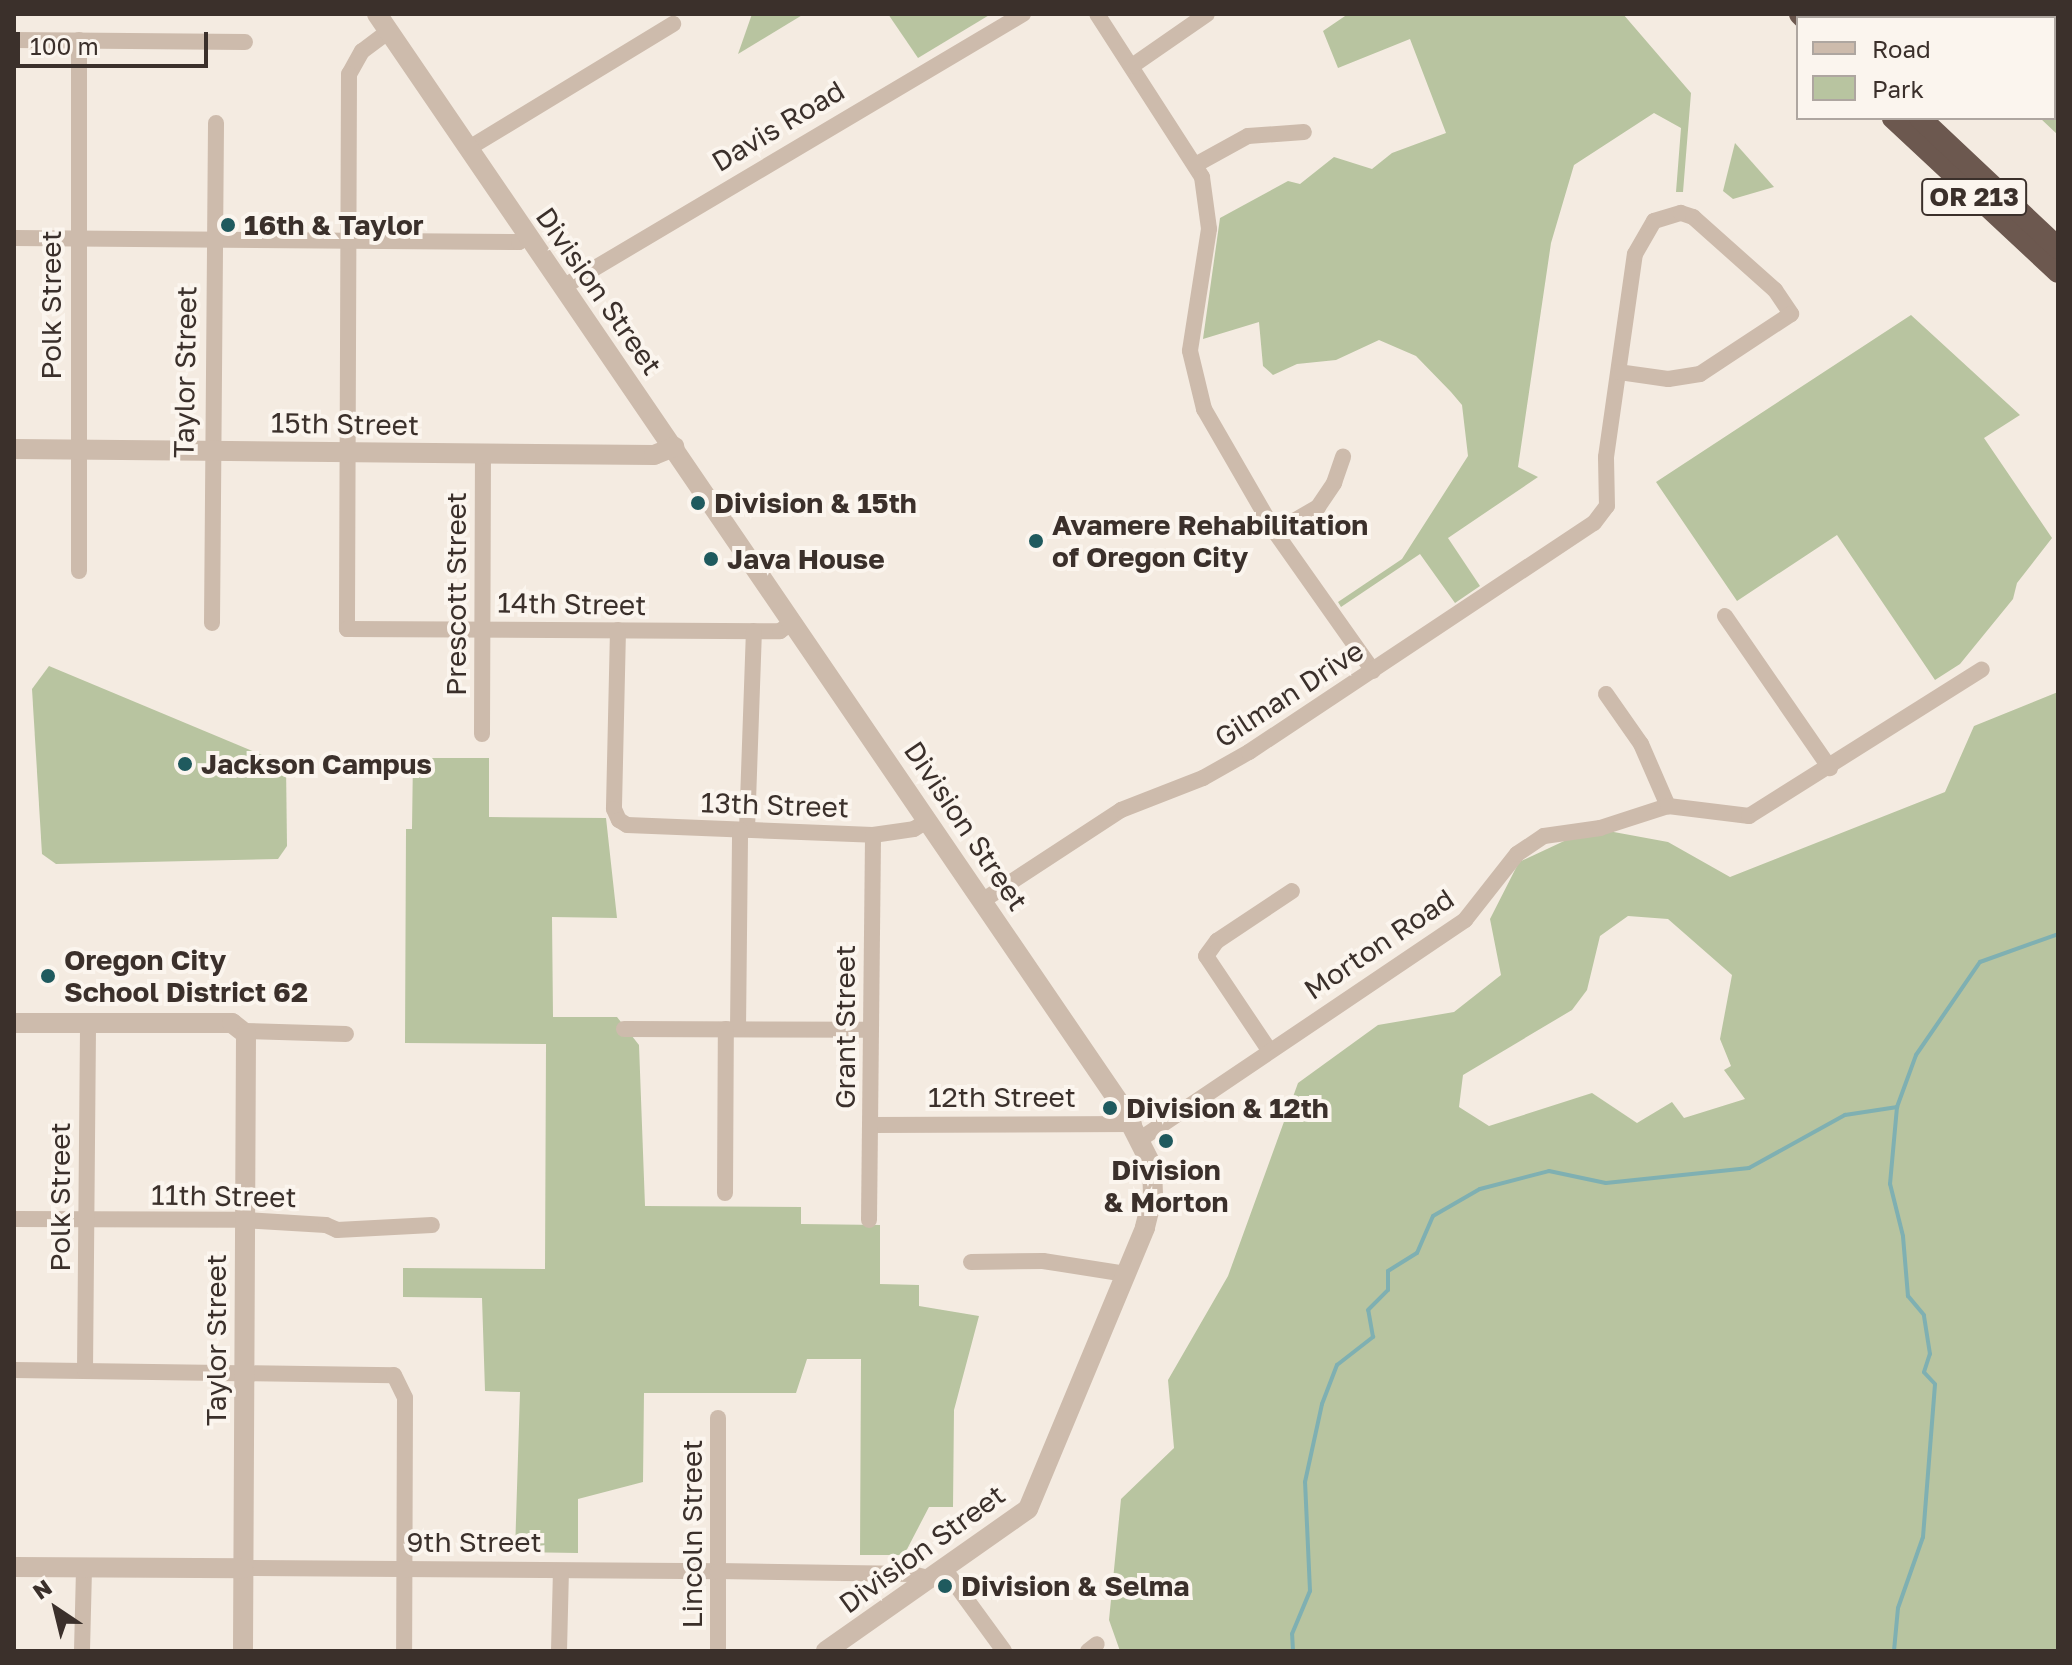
<!DOCTYPE html>
<html>
<head>
<meta charset="utf-8">
<style>
	body { margin:0 }
	#map { position:relative; width:2072px; height:1665px; overflow:hidden; background:#f4ebe1; font-family:"Golos Text",sans-serif }
	div>[style] { position:absolute }
	[style*='--x'] { left:calc(var(--x)*1px); top:calc(var(--y)*1px); width:calc(var(--w)*1px); rotate:calc(var(--a)*1deg) }
	.green>* { inset:0; background:#b8c4a0 }
	.stream>* { height:4px; margin:-2px; padding:0 2px; transform-origin:2px; border-radius:2px; background:#7fb0b2 }
	.minor>* { height:16px; margin:-8px; padding:0 8px; transform-origin:8px; border-radius:8px; background:#cdbbac }
	.tertiary>* { height:20px; margin:-10px; padding:0 10px; transform-origin:10px; border-radius:10px; background:#cdbbac }
	.trunk>* { height:22px; margin:-11px; padding:0 11px; transform-origin:11px; border-radius:11px; background:#6c584f }
	.dots>* { width:22px; height:22px; translate:-50% -50%; box-sizing:border-box; border:4px solid #fbf5ee; border-radius:50% }
	span { translate:-50% -50%; white-space:nowrap; text-align:center; line-height:1.15; -webkit-text-stroke:8px #fbf5ee; paint-order:stroke }
	.shield-label span { padding:2px 6px; background:#fbf5ee; border:2px solid; border-radius:6px; -webkit-text-stroke-width:0 }
	.shield-label { font-size:26px; color:#3b302b; font-weight:700 }
	.street-label { font-size:28px; color:#3b302b }
	.poi-label { font-size:28px; color:#3b302b; font-weight:700 }
	.left { translate:0 -50%; text-align:left }
	.frame { position:absolute; inset:0; border:16px solid #3b302b; pointer-events:none }
	.legend { position:absolute; left:1796px; top:16px; width:260px; height:104px; box-sizing:border-box; background:#fbf5ee; border:2px solid #aea6a0; margin:0; padding:10px 14px; list-style:none; font-size:24px; color:#3b302b }
	.legend li { display:flex; align-items:center; gap:16px; height:40px }
	.legend b { width:40px; border:2px solid #aea6a0 }
	.north { position:absolute; left:16px; top:1569px; width:80px; height:80px; -webkit-text-stroke:6px #fbf5ee; paint-order:stroke; rotate:325deg; font-size:22px; font-weight:700; line-height:32px; text-align:center; color:#3b302b }
	.north::after { content:''; display:block; margin:auto; width:28px; height:36px; background:#3b302b; clip-path:polygon(50% 0,100% 100%,50% 72%,0 100%) }
	.scale { position:absolute; left:16px; top:32px; width:192px; height:36px; box-sizing:border-box; border:4px solid #3b302b; border-top:0; padding-left:10px; font-size:24px; line-height:28px; white-space:nowrap; color:#3b302b; -webkit-text-stroke:6px #fbf5ee; paint-order:stroke }
</style>
</head>
<body>
<div id="map">
	<div class="green">
		<i style="clip-path:polygon(752px 14px,804px 14px,738px 54px)"></i>
		<i style="clip-path:polygon(888px 14px,991px 14px,918px 58px)"></i>
		<i style="clip-path:polygon(1348px 14px,1623px 14px,1691px 93px,1683px 192px,1676px 192px,1681px 128px,1654px 113px,1574px 165px,1551px 243px,1518px 467px,1538px 477px,1448px 538px,1480px 586px,1455px 603px,1420px 554px,1341px 607px,1338px 602px,1402px 559px,1468px 456px,1462px 405px,1451px 392px,1416px 356px,1379px 340px,1336px 360px,1297px 364px,1273px 375px,1263px 366px,1259px 322px,1203px 339px,1220px 218px,1288px 181px,1300px 184px,1334px 157px,1372px 169px,1392px 153px,1446px 133px,1410px 39px,1338px 68px,1323px 31px)"></i>
		<i style="clip-path:polygon(1948px 14px,2058px 14px,2058px 135px,2040px 118px,2054px 118px,2054px 18px)"></i>
		<i style="clip-path:polygon(1735px 143px,1774px 187px,1733px 199px,1723px 191px)"></i>
		<i style="clip-path:polygon(1911px 315px,2020px 415px,1984px 438px,2052px 538px,2017px 583px,2013px 599px,1960px 664px,1935px 680px,1837px 535px,1737px 601px,1656px 482px)"></i>
		<i style="clip-path:polygon(49px 666px,286px 765px,287px 846px,278px 859px,56px 864px,42px 854px,32px 689px)"></i>
		<i style="clip-path:polygon(evenodd,2058px 692px,2058px 1651px,1120px 1651px,1109px 1620px,1121px 1499px,1174px 1448px,1168px 1380px,1228px 1276px,1298px 1083px,1378px 1025px,1454px 1012px,1501px 975px,1490px 919px,1519px 862px,1592px 828px,1668px 842px,1730px 877px,1945px 792px,1974px 726px,2058px 692px,1628px 916px,1668px 919px,1732px 975px,1720px 1039px,1731px 1066px,1724px 1070px,1745px 1099px,1684px 1118px,1672px 1102px,1637px 1123px,1592px 1093px,1489px 1126px,1459px 1107px,1463px 1075px,1572px 1010px,1587px 990px,1600px 936px,1628px 916px)"></i>
		<i style="clip-path:polygon(413px 758px,489px 758px,489px 817px,606px 818px,617px 918px,552px 917px,553px 1017px,617px 1017px,639px 1045px,645px 1206px,801px 1207px,801px 1224px,880px 1225px,880px 1284px,919px 1285px,919px 1306px,979px 1316px,954px 1410px,953px 1507px,929px 1507px,904px 1555px,860px 1555px,861px 1359px,807px 1359px,796px 1393px,644px 1393px,643px 1482px,578px 1499px,578px 1553px,515px 1552px,520px 1392px,485px 1391px,482px 1298px,403px 1297px,403px 1268px,545px 1269px,546px 1044px,405px 1043px,406px 829px,412px 829px)"></i>
	</div>
	<div class="stream">
		<i style="--x:1939;--y:14;--w:2;--a:0"></i>
		<i style="--x:1993;--y:14;--w:4;--a:76"></i>
		<i style="--x:2054;--y:54;--w:4;--a:14"></i>
		<i style="--x:1293;--y:1651;--w:17;--a:-93"></i>
		<i style="--x:1292;--y:1634;--w:47;--a:-67.3"></i>
		<i style="--x:1310;--y:1591;--w:109;--a:-92.6"></i>
		<i style="--x:1305;--y:1482;--w:80;--a:-77.7"></i>
		<i style="--x:1322;--y:1404;--w:42;--a:-69"></i>
		<i style="--x:1337;--y:1365;--w:46;--a:-37.9"></i>
		<i style="--x:1373;--y:1337;--w:27;--a:-100"></i>
		<i style="--x:1368;--y:1310;--w:28;--a:-45"></i>
		<i style="--x:1388;--y:1290;--w:19;--a:-90"></i>
		<i style="--x:1388;--y:1271;--w:34;--a:-32"></i>
		<i style="--x:1417;--y:1253;--w:40;--a:-66.6"></i>
		<i style="--x:1433;--y:1216;--w:54;--a:-29.9"></i>
		<i style="--x:1480;--y:1189;--w:71;--a:-14.6"></i>
		<i style="--x:1549;--y:1171;--w:58;--a:11.9"></i>
		<i style="--x:1606;--y:1183;--w:144;--a:-6"></i>
		<i style="--x:1749;--y:1168;--w:110;--a:-28.9"></i>
		<i style="--x:1845;--y:1115;--w:53;--a:-8.7"></i>
		<i style="--x:1894;--y:1651;--w:43;--a:-84.7"></i>
		<i style="--x:1898;--y:1608;--w:75;--a:-70.6"></i>
		<i style="--x:1923;--y:1537;--w:153;--a:-85.5"></i>
		<i style="--x:1935;--y:1384;--w:16;--a:-133"></i>
		<i style="--x:1924;--y:1372;--w:19;--a:-72"></i>
		<i style="--x:1930;--y:1354;--w:39;--a:-99"></i>
		<i style="--x:1924;--y:1315;--w:25;--a:-130"></i>
		<i style="--x:1908;--y:1296;--w:60;--a:-94.8"></i>
		<i style="--x:1903;--y:1236;--w:54;--a:-104"></i>
		<i style="--x:1890;--y:1184;--w:77;--a:-84.8"></i>
		<i style="--x:1897;--y:1107;--w:55;--a:-69.9"></i>
		<i style="--x:1916;--y:1055;--w:113;--a:-55.5"></i>
		<i style="--x:1980;--y:962;--w:83;--a:-19.7"></i>
	</div>
	<div class="minor">
		<i style="--x:1097;--y:14;--w:194;--a:57.2"></i>
		<i style="--x:1202;--y:177;--w:52;--a:82.3"></i>
		<i style="--x:1209;--y:229;--w:123;--a:98.9"></i>
		<i style="--x:1190;--y:351;--w:60;--a:76.4"></i>
		<i style="--x:1204;--y:409;--w:142;--a:60"></i>
		<i style="--x:1275;--y:532;--w:170;--a:54.8"></i>
		<i style="--x:389;--y:31;--w:34;--a:143"></i>
		<i style="--x:362;--y:51;--w:26;--a:119"></i>
		<i style="--x:349;--y:74;--w:555;--a:90.21"></i>
		<i style="--x:347;--y:629;--w:433;--a:0.3"></i>
		<i style="--x:780;--y:631;--w:16;--a:-35"></i>
		<i style="--x:14;--y:40;--w:231;--a:0.5"></i>
		<i style="--x:1132;--y:66;--w:91;--a:-34.7"></i>
		<i style="--x:469;--y:148;--w:239;--a:-31.3"></i>
		<i style="--x:1197;--y:164;--w:58;--a:-28.8"></i>
		<i style="--x:1248;--y:136;--w:56;--a:-4.1"></i>
		<i style="--x:14;--y:238;--w:505;--a:0.45"></i>
		<i style="--x:519;--y:242;--w:9;--a:-32"></i>
		<i style="--x:563;--y:287;--w:535;--a:-30.69"></i>
		<i style="--x:1275;--y:532;--w:50;--a:-30.2"></i>
		<i style="--x:1318;--y:507;--w:29;--a:-56"></i>
		<i style="--x:1334;--y:483;--w:28;--a:-71"></i>
		<i style="--x:79;--y:571;--w:531;--a:-90"></i>
		<i style="--x:1725;--y:616;--w:185;--a:55.4"></i>
		<i style="--x:212;--y:623;--w:500;--a:-89.54"></i>
		<i style="--x:618;--y:630;--w:179;--a:91.3"></i>
		<i style="--x:614;--y:809;--w:12;--a:66"></i>
		<i style="--x:619;--y:820;--w:9;--a:32"></i>
		<i style="--x:627;--y:825;--w:246;--a:2.3"></i>
		<i style="--x:873;--y:835;--w:41;--a:-8.3"></i>
		<i style="--x:914;--y:829;--w:15;--a:-32"></i>
		<i style="--x:1606;--y:694;--w:61;--a:55"></i>
		<i style="--x:1641;--y:744;--w:68;--a:66.5"></i>
		<i style="--x:482;--y:734;--w:281;--a:-89.8"></i>
		<i style="--x:747;--y:830;--w:199;--a:-88"></i>
		<i style="--x:982;--y:901;--w:166;--a:-33.2"></i>
		<i style="--x:1121;--y:810;--w:88;--a:-21.3"></i>
		<i style="--x:1203;--y:778;--w:53;--a:-29.5"></i>
		<i style="--x:1249;--y:752;--w:414;--a:-33.6"></i>
		<i style="--x:1594;--y:523;--w:21;--a:-53"></i>
		<i style="--x:1607;--y:506;--w:49;--a:-91.2"></i>
		<i style="--x:1606;--y:457;--w:205;--a:-81.9"></i>
		<i style="--x:1635;--y:254;--w:38;--a:-60"></i>
		<i style="--x:1654;--y:221;--w:28;--a:-17"></i>
		<i style="--x:1681;--y:213;--w:13;--a:18"></i>
		<i style="--x:1693;--y:217;--w:110;--a:41.7"></i>
		<i style="--x:1775;--y:290;--w:29;--a:56"></i>
		<i style="--x:1791;--y:314;--w:109;--a:146.6"></i>
		<i style="--x:1700;--y:374;--w:32;--a:171"></i>
		<i style="--x:1668;--y:379;--w:49;--a:-171.9"></i>
		<i style="--x:624;--y:1029;--w:246;--a:0.2"></i>
		<i style="--x:738;--y:1029;--w:199;--a:-89.4"></i>
		<i style="--x:244;--y:1031;--w:102;--a:1.7"></i>
		<i style="--x:1269;--y:1050;--w:113;--a:-123.8"></i>
		<i style="--x:1206;--y:956;--w:19;--a:-54"></i>
		<i style="--x:1217;--y:941;--w:90;--a:-33.7"></i>
		<i style="--x:871;--y:1125;--w:263;--a:-0.2"></i>
		<i style="--x:1142;--y:1138;--w:390;--a:-34"></i>
		<i style="--x:1465;--y:920;--w:84;--a:-51.8"></i>
		<i style="--x:1517;--y:854;--w:32;--a:-34"></i>
		<i style="--x:1544;--y:836;--w:57;--a:-8.1"></i>
		<i style="--x:1600;--y:828;--w:71;--a:-17.9"></i>
		<i style="--x:1668;--y:806;--w:82;--a:7"></i>
		<i style="--x:1749;--y:816;--w:275;--a:-32.2"></i>
		<i style="--x:725;--y:1193;--w:164;--a:-89.7"></i>
		<i style="--x:14;--y:1219;--w:230;--a:0.2"></i>
		<i style="--x:244;--y:1220;--w:82;--a:3.5"></i>
		<i style="--x:326;--y:1225;--w:12;--a:24"></i>
		<i style="--x:337;--y:1230;--w:95;--a:-3"></i>
		<i style="--x:869;--y:1220;--w:385;--a:-89.4"></i>
		<i style="--x:971;--y:1262;--w:72;--a:-0.8"></i>
		<i style="--x:1043;--y:1261;--w:84;--a:8.9"></i>
		<i style="--x:14;--y:1370;--w:380;--a:0.8"></i>
		<i style="--x:394;--y:1375;--w:25;--a:64"></i>
		<i style="--x:405;--y:1398;--w:253;--a:90.2"></i>
		<i style="--x:85;--y:1371;--w:347;--a:-89.5"></i>
		<i style="--x:718;--y:1418;--w:233;--a:90"></i>
		<i style="--x:243;--y:1568;--w:475;--a:0.4"></i>
		<i style="--x:718;--y:1571;--w:194;--a:0.9"></i>
		<i style="--x:912;--y:1574;--w:21;--a:14"></i>
		<i style="--x:945;--y:1570;--w:100;--a:53.9"></i>
		<i style="--x:82;--y:1651;--w:84;--a:-88.6"></i>
		<i style="--x:559;--y:1651;--w:80;--a:-88.6"></i>
		<i style="--x:1088;--y:1651;--w:11;--a:-38"></i>
	</div>
	<div class="tertiary">
		<i style="--x:377;--y:14;--w:1321;--a:55.71"></i>
		<i style="--x:1121;--y:1105;--w:68;--a:63.1"></i>
		<i style="--x:1152;--y:1166;--w:29;--a:88"></i>
		<i style="--x:1153;--y:1195;--w:34;--a:104"></i>
		<i style="--x:1145;--y:1228;--w:304;--a:112.6"></i>
		<i style="--x:1028;--y:1509;--w:247;--a:144.9"></i>
		<i style="--x:14;--y:449;--w:640;--a:0.54"></i>
		<i style="--x:654;--y:455;--w:22;--a:-22"></i>
		<i style="--x:14;--y:1023;--w:218;--a:0"></i>
		<i style="--x:232;--y:1023;--w:18;--a:38"></i>
		<i style="--x:246;--y:1034;--w:617;--a:90.28"></i>
		<i style="--x:14;--y:1567;--w:229;--a:0.3"></i>
	</div>
	<div class="trunk">
		<i style="--x:1800;--y:14;--w:6;--a:45"></i>
		<i style="--x:1824;--y:14;--w:5;--a:53"></i>
		<i style="--x:1893;--y:118;--w:226;--a:43"></i>
		<i style="--x:1920;--y:118;--w:190;--a:43.3"></i>
	</div>
	<div class="dots">
		<i style="left:228px;top:225px;background:#1f5a5e"></i>
		<i style="left:698px;top:503px;background:#1f5a5e"></i>
		<i style="left:1036px;top:541px;background:#1f5a5e"></i>
		<i style="left:711px;top:559px;background:#1f5a5e"></i>
		<i style="left:185px;top:764px;background:#1f5a5e"></i>
		<i style="left:48px;top:976px;background:#1f5a5e"></i>
		<i style="left:1110px;top:1108px;background:#1f5a5e"></i>
		<i style="left:1166px;top:1141px;background:#1f5a5e"></i>
		<i style="left:945px;top:1586px;background:#1f5a5e"></i>
	</div>
	<div class="shield-label">
		<span style="left:1974px;top:197px">OR 213</span>
	</div>
	<div class="street-label">
		<span style="left:778px;top:126px;rotate:-31deg">Davis Road</span>
		<span style="left:599px;top:291px;rotate:55deg">Division Street</span>
		<span style="left:51px;top:305px;rotate:-90deg">Polk Street</span>
		<span style="left:185px;top:372px;rotate:-89deg">Taylor Street</span>
		<span style="left:345px;top:424px;rotate:1deg">15th Street</span>
		<span style="left:456px;top:594px;rotate:-90deg">Prescott Street</span>
		<span style="left:572px;top:604px;rotate:1deg">14th Street</span>
		<span style="left:1289px;top:694px;rotate:-33deg">Gilman Drive</span>
		<span style="left:775px;top:805px;rotate:2deg">13th Street</span>
		<span style="left:966px;top:826px;rotate:56deg">Division Street</span>
		<span style="left:1379px;top:944px;rotate:-34deg">Morton Road</span>
		<span style="left:845px;top:1027px;rotate:-90deg">Grant Street</span>
		<span style="left:1002px;top:1097px">12th Street</span>
		<span style="left:224px;top:1196px;rotate:1deg">11th Street</span>
		<span style="left:60px;top:1197px;rotate:-90deg">Polk Street</span>
		<span style="left:216px;top:1340px;rotate:-90deg">Taylor Street</span>
		<span style="left:692px;top:1534px;rotate:-90deg">Lincoln Street</span>
		<span style="left:474px;top:1542px">9th Street</span>
		<span style="left:922px;top:1549px;rotate:-36deg">Division Street</span>
	</div>
	<div class="poi-label">
		<span class="left" style="left:244px;top:225px">16th &amp; Taylor</span>
		<span class="left" style="left:714px;top:503px">Division &amp; 15th</span>
		<span class="left" style="left:1052px;top:541px">Avamere Rehabilitation<br>of Oregon City</span>
		<span class="left" style="left:727px;top:559px">Java House</span>
		<span class="left" style="left:201px;top:764px">Jackson Campus</span>
		<span class="left" style="left:64px;top:976px">Oregon City<br>School District 62</span>
		<span class="left" style="left:1126px;top:1108px">Division &amp; 12th</span>
		<span style="left:1166px;top:1186px">Division<br>&amp; Morton</span>
		<span class="left" style="left:961px;top:1586px">Division &amp; Selma</span>
	</div>
	<div class="frame"></div>
	<ul class="legend">
	<li><b style="height:10px;background:#cdbbac"></b>Road</li>
	<li><b style="height:22px;background:#b8c4a0"></b>Park</li>
	</ul>
	<div class="north">N</div>
	<div class="scale">100 m</div>
</div>
</body>
</html>
